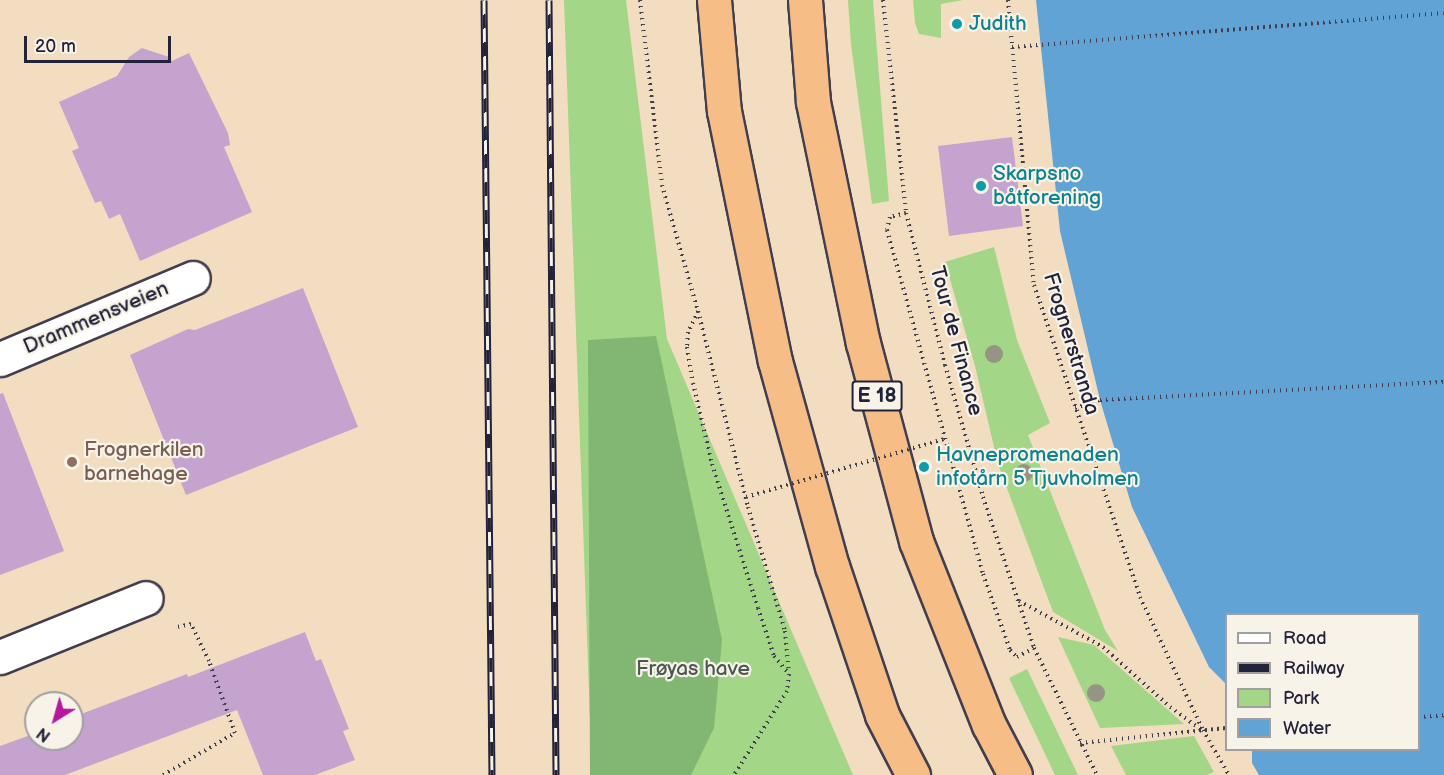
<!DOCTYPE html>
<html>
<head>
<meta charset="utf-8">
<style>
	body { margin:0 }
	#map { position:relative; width:1444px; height:775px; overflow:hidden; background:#f3ddc0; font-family:"Balsamiq Sans",sans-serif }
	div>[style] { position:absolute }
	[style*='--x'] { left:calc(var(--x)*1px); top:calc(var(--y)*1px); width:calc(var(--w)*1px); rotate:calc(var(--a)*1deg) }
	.green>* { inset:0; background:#a3d686 }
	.forest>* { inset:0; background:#82b773 }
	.water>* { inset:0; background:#61a3d5 }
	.building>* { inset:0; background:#c4a3cf }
	.path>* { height:4px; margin-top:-2px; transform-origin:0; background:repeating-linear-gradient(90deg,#413e4f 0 1.5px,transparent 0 6px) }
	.roads { filter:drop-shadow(2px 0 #413e4f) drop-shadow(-2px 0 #413e4f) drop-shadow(0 2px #413e4f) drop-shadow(0 -2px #413e4f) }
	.minor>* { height:33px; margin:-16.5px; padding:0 16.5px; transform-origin:16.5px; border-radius:16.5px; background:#fff }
	.trunk>* { height:33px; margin:-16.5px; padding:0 16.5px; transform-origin:16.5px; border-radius:16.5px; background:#f6be86 }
	.rail>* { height:7px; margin-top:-3.5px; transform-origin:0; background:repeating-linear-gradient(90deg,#f7f3e8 0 14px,#22223b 0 28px); box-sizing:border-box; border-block:2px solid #22223b }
	.path-bridge>* { height:4px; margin-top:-2px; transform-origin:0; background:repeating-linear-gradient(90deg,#413e4f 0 1.5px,transparent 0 6px) }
	.trees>* { width:18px; height:18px; margin:-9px; border-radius:50%; background:#969484 }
	.dots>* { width:16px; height:16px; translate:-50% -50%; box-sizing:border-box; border:3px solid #f7f3e8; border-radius:50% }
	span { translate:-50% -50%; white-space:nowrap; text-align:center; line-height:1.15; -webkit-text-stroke:4.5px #f7f3e8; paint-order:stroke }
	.shield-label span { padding:2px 4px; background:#f7f3e8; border:2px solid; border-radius:4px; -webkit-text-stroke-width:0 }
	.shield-label { font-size:20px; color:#22223b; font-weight:700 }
	.culture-label { font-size:21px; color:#0d838f }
	.left { translate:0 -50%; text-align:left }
	.street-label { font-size:21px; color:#22223b }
	.education-label { font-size:21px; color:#785e54 }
	.park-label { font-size:21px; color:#495852 }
	.legend { position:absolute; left:1225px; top:613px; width:195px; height:138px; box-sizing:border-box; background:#f7f3e8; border:2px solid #a29fa3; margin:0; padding:8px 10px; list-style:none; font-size:18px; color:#22223b }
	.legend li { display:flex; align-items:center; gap:12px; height:30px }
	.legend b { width:30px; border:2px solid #a29fa3 }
	.north { position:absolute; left:24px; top:691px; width:60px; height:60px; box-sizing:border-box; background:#f7f3e8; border:2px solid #a29fa3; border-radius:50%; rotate:217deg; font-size:16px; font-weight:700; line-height:24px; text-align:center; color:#22223b }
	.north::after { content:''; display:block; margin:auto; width:21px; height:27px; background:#b5179e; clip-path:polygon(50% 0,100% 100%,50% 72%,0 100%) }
	.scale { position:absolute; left:24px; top:36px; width:147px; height:27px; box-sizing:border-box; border:3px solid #22223b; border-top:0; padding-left:8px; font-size:18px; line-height:21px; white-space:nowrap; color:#22223b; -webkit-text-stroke:4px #f7f3e8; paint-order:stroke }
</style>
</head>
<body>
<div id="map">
	<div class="green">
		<i style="clip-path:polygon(564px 0,626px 0,667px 339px,853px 775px,592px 775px)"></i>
		<i style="clip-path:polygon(848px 0,873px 0,889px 201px,872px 204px,851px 44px)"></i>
		<i style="clip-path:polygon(913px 0,963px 0,941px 4px,941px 38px,919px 34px,915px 23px)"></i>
		<i style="clip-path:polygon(994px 247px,1017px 340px,1050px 423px,1028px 435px,1105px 630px,1118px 651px,1053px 612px,998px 464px,975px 366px,945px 262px)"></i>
		<i style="clip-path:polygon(1058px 637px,1094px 645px,1184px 724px,1100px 728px)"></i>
		<i style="clip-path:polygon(1027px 669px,1078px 775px,1055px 775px,1009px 678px)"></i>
		<i style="clip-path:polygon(1194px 736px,1214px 772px,1207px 775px,1126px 775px,1111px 746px)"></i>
	</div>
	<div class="forest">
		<i style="clip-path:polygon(656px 336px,722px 640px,714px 728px,691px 775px,590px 775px,588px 340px)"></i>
	</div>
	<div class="water">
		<i style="clip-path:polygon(1036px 0,1444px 0,1444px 775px,1259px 775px,1252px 763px,1252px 750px,1418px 750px,1418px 614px,1226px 614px,1226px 684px,1209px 667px,1132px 507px,1100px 400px,1060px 231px)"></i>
	</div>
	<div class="building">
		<i style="clip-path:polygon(142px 48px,169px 57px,172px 61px,189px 53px,228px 133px,230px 145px,224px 147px,252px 212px,140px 261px,120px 214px,109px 219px,101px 201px,95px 203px,72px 151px,79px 148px,59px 102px,117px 76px,129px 57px)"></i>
		<i style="clip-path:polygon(1012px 137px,1023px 226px,949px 236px,938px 146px)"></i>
		<i style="clip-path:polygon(303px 288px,358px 427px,186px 495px,130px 355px,188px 329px,195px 330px)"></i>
		<i style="clip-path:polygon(3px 393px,64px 551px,0 575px,0 394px)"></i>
		<i style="clip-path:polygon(305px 632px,316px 661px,321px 659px,349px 729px,343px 731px,355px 760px,315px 775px,263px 775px,237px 710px,65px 775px,0 775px,0 746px,36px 733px,36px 739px,72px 739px,72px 719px,81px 714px,187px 674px,188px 677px)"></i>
	</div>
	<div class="path">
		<i style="--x:640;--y:0;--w:186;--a:83.2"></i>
		<i style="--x:662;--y:185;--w:131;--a:74.1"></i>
		<i style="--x:698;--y:311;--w:23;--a:115"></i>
		<i style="--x:688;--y:332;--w:15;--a:94"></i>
		<i style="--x:687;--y:347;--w:36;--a:81"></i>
		<i style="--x:693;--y:383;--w:83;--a:76.8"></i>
		<i style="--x:712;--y:464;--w:151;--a:72.3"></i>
		<i style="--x:758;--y:608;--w:51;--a:71.6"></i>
		<i style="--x:774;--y:656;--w:23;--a:50"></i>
		<i style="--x:789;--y:674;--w:17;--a:97"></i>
		<i style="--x:787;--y:691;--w:99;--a:122.2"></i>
		<i style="--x:883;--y:0;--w:214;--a:83.8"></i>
		<i style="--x:906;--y:213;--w:157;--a:75.6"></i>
		<i style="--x:945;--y:365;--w:137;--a:73.9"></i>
		<i style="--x:983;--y:497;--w:159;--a:71.3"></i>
		<i style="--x:1034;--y:648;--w:142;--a:63.6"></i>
		<i style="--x:1008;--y:0;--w:286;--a:84.8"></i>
		<i style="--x:1034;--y:285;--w:330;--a:71.2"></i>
		<i style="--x:1140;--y:597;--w:147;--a:64.7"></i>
		<i style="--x:1203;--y:730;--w:52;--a:60"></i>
		<i style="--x:1012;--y:47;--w:433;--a:-4.5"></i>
		<i style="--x:906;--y:213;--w:16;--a:166"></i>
		<i style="--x:890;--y:217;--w:13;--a:103"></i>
		<i style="--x:887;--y:230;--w:357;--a:74.4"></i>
		<i style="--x:983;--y:574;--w:81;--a:70.4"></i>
		<i style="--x:1010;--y:650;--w:10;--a:45"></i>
		<i style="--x:1017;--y:657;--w:19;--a:-28"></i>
		<i style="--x:698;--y:311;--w:202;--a:75.7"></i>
		<i style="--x:748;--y:507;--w:129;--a:73.4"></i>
		<i style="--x:785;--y:631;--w:42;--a:84.6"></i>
		<i style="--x:1075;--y:408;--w:26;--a:-18"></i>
		<i style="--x:1100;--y:400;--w:344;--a:-3"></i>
		<i style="--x:1019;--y:601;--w:96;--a:28.7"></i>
		<i style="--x:1103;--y:647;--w:90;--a:41.8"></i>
		<i style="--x:1170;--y:707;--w:39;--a:36"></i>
		<i style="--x:1418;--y:717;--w:26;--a:-4"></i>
		<i style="--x:1080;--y:743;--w:147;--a:-5.9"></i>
		<i style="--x:163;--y:775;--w:83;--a:-30.3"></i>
		<i style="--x:235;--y:733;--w:77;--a:-109.9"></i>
		<i style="--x:209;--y:661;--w:41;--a:-115.9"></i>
		<i style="--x:191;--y:624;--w:14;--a:168"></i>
	</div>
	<div class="roads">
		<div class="minor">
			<i style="--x:0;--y:359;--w:209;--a:-22.8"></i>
			<i style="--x:0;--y:657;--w:157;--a:-22"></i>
		</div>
		<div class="trunk">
			<i style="--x:714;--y:0;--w:111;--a:84.9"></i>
			<i style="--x:724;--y:111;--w:255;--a:78.5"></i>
			<i style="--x:775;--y:361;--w:213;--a:74.5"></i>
			<i style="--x:832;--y:566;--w:157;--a:71.4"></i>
			<i style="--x:882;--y:715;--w:68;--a:62.7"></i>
			<i style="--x:805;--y:0;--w:102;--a:85.5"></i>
			<i style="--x:813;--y:102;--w:246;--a:78.3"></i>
			<i style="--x:863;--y:343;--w:205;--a:75"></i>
			<i style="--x:916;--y:541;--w:198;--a:68.4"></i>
			<i style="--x:989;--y:725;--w:56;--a:62.5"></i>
		</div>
	</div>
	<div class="rail">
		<i style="--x:484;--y:0;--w:775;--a:89.41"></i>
		<i style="--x:549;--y:0;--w:775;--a:89.48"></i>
	</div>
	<div class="path-bridge">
		<i style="--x:746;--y:497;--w:206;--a:-16.3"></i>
	</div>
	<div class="trees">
		<i style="left:994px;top:354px"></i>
		<i style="left:1024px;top:473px"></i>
		<i style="left:1096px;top:693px"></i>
	</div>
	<div class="dots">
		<i style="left:957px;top:24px;background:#0f9aa8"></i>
		<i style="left:981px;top:186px;background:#0f9aa8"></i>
		<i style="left:72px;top:462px;background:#8d6e63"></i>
		<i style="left:924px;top:467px;background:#0f9aa8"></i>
	</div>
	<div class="shield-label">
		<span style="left:877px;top:396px">E 18</span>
	</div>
	<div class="culture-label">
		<span class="left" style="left:969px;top:24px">Judith</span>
		<span class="left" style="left:993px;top:186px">Skarpsno<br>båtforening</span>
		<span class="left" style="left:936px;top:467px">Havnepromenaden<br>infotårn 5 Tjuvholmen</span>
	</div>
	<div class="street-label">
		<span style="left:96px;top:318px;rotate:-23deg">Drammensveien</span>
		<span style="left:956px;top:341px;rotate:75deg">Tour de Finance</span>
		<span style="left:1071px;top:344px;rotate:73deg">Frognerstranda</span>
	</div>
	<div class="education-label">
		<span class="left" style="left:84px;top:462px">Frognerkilen<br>barnehage</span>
	</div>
	<div class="park-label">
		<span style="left:693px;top:669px">Frøyas have</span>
	</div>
	<ul class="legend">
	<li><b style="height:8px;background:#fff"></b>Road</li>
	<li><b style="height:8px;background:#22223b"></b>Railway</li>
	<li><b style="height:16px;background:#a3d686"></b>Park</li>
	<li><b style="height:16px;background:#61a3d5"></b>Water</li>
	</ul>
	<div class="north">N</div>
	<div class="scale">20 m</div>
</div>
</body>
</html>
